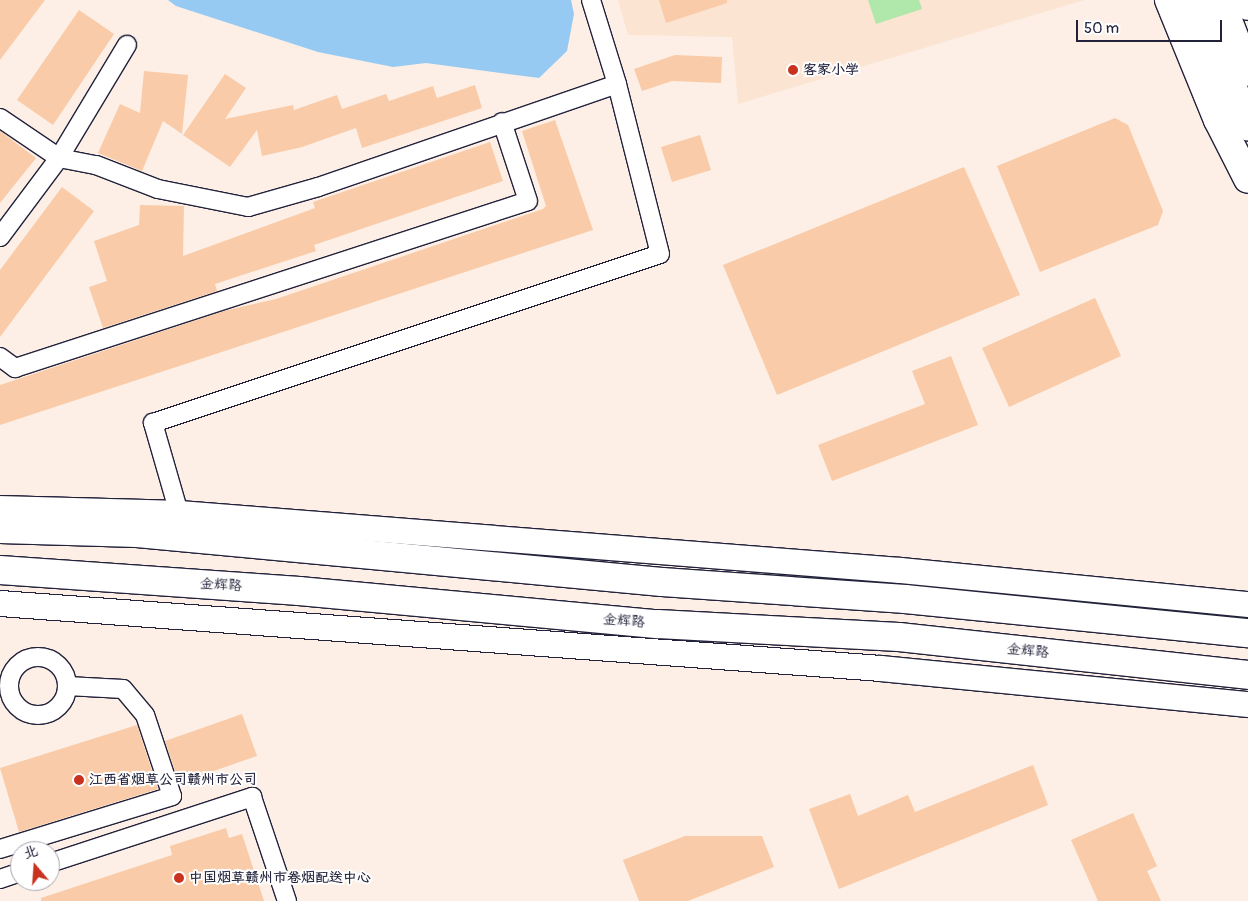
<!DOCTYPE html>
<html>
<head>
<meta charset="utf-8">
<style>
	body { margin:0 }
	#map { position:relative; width:1248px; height:901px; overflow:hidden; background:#fdefe5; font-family:Pangolin,"LXGW WenKai TC",sans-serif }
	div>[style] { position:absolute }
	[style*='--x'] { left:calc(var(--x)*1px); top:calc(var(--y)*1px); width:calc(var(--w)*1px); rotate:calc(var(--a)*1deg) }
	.built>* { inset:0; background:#fce4d3 }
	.green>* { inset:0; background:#b0e7aa }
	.water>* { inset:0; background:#96caf3 }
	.building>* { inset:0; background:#f9cba8 }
	.roads { filter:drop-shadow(1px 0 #22223b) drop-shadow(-1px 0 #22223b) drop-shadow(0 1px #22223b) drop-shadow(0 -1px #22223b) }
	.street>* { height:18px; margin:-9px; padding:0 9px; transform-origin:9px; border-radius:9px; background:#fff }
	.street>.ring { margin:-9px; padding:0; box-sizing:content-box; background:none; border:18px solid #fff; border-radius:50% }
	.secondary>* { height:25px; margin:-12.5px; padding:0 12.5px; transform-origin:12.5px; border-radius:12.5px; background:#fff }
	.primary>* { height:28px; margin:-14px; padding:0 14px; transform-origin:14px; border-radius:14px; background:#fff }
	.highway>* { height:28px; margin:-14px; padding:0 14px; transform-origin:14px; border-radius:14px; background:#fff }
	.dots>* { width:14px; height:14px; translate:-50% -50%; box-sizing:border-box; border:2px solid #fff; border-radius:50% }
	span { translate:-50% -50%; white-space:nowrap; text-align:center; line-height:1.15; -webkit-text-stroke:4px #fff; paint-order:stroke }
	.poi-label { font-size:14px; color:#22223b; font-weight:700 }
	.left { translate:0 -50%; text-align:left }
	.street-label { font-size:14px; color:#22223b }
	.north { position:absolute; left:10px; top:841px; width:50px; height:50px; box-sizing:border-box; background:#fff; border:1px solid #a7a7b1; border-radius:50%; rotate:342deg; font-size:14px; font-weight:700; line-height:20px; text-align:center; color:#22223b }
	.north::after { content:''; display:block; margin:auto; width:18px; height:22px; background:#c8321e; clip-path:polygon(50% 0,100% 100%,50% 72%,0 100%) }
	.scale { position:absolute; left:1076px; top:20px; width:146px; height:22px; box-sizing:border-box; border:2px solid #22223b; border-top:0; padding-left:6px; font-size:15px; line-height:18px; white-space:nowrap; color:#22223b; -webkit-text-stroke:4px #fff; paint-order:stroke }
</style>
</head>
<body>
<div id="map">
	<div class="built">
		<i style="clip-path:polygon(618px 0,1084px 0,738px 104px,732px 37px,628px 35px)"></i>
	</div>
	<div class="green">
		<i style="clip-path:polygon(868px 0,919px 0,922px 9px,876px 24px)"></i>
	</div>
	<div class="water">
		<i style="clip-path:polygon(168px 0,571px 0,574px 14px,567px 51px,539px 78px,426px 63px,393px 67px,318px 52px,176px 6px)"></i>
	</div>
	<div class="building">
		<i style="clip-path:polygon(0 0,45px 0,0 60px)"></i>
		<i style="clip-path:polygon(659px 0,727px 0,727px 3px,666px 23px)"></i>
		<i style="clip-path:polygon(79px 10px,114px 34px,53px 125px,17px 100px)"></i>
		<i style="clip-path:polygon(675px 55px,722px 57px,721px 83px,672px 81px,642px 91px,634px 69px)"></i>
		<i style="clip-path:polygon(144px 71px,188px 75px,182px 134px,163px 121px,142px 171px,98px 153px,120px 104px,140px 113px)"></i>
		<i style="clip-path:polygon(225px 74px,246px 88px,225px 119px,293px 105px,294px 110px,337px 95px,342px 109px,386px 94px,389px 101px,433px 86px,437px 98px,475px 85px,482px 108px,362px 148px,356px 128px,302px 147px,262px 156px,257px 130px,230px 167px,183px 135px)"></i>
		<i style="clip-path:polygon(1115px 118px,1128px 125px,1163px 211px,1158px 225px,1040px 272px,997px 166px)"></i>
		<i style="clip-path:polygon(555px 120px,593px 230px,0 425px,0 385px,224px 311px,276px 299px,543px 209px,546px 206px,522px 131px)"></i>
		<i style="clip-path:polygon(0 131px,36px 158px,0 203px)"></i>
		<i style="clip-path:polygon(700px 135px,711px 170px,672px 182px,661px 147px)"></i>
		<i style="clip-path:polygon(490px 142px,503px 181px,314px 245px,316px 251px,215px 284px,217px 291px,103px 328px,89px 287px,107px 281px,94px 241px,139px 225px,140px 205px,184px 206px,183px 256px,315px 208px,313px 202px)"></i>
		<i style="clip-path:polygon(964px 167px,1020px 295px,777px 395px,723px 265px)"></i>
		<i style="clip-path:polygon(62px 187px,94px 211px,0 337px,0 270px)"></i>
		<i style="clip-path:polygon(1095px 298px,1121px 356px,1009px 407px,982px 348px)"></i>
		<i style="clip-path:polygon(951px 356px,978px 425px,832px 481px,818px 445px,925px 404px,912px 371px)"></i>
		<i style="clip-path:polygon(242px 714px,257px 756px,179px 783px,165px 741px)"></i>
		<i style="clip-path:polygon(137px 725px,158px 789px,19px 832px,0 768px)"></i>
		<i style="clip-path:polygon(1033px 765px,1048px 805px,839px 889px,809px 809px,850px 794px,858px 816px,908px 795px,915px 812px)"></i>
		<i style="clip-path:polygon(1133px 813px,1157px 866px,1147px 871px,1161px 901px,1098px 901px,1071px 840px)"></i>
		<i style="clip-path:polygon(226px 828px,229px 838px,242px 834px,264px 901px,41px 901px,41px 898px,172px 855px,170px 846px)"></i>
		<i style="clip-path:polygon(685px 836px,762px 836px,774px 867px,688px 901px,639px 901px,623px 860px)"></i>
	</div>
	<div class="roads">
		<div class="street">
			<i style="--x:0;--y:118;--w:71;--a:34.1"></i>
			<i style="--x:59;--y:158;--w:38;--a:11"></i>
			<i style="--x:96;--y:165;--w:66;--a:21.2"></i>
			<i style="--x:158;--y:189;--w:92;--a:11.3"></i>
			<i style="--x:248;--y:207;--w:73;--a:-15.9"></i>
			<i style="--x:318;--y:187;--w:316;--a:-19"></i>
			<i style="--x:0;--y:237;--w:99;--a:-53.2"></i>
			<i style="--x:59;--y:158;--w:132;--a:-59"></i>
			<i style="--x:0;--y:357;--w:19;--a:36"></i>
			<i style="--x:15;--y:368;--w:539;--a:-18.03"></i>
			<i style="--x:528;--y:201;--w:83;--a:-108.2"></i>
			<i style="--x:179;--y:513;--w:94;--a:-106.1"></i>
			<i style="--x:153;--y:423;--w:534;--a:-18.43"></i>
			<i style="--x:660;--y:254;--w:175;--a:-104.2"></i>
			<i style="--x:617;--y:84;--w:88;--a:-107.2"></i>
			<i class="ring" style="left:9px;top:657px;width:40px;height:40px"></i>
			<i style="--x:0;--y:849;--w:180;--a:-17.1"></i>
			<i style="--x:172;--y:796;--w:85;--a:-108.4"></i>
			<i style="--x:145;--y:715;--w:34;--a:-130"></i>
			<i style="--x:123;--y:689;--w:56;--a:-176.9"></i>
			<i style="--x:50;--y:863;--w:213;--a:-18.1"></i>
			<i style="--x:252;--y:797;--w:110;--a:71.4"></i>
			<i style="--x:0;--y:879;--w:21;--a:-19"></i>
		</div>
		<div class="secondary">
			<i style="--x:0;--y:508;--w:179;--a:1.6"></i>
			<i style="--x:179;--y:513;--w:723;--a:4.52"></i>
			<i style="--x:900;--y:570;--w:350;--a:5.6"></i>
			<i style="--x:0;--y:603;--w:882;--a:4.22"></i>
			<i style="--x:880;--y:668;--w:370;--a:5.6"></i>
		</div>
		<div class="primary">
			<i style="--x:0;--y:529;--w:137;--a:1.7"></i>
			<i style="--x:137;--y:533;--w:527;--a:5.33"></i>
			<i style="--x:662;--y:582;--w:244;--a:4"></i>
			<i style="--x:905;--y:599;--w:345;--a:5.7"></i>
			<i style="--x:0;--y:570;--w:300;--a:4"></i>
			<i style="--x:299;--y:591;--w:361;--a:5.3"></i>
			<i style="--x:658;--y:624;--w:241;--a:3.1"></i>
			<i style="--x:899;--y:637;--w:351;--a:6.2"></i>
		</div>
		<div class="highway">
			<i style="--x:1169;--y:0;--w:130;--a:67.8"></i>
			<i style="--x:1218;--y:120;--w:66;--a:63"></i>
			<i style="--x:1198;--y:0;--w:136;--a:68.4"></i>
			<i style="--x:1220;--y:0;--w:77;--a:68.7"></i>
			<i style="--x:1246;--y:0;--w:6;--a:72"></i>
		</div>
	</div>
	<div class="dots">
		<i style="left:793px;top:70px;background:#c8321e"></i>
		<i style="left:79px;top:780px;background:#c8321e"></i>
		<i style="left:179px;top:878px;background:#c8321e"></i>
	</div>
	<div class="poi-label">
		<span class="left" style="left:803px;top:70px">客家小学</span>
		<span class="left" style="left:89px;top:780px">江西省烟草公司赣州市公司</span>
		<span class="left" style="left:189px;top:878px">中国烟草赣州市卷烟配送中心</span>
	</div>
	<div class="street-label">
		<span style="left:221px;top:585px;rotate:4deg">金辉路</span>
		<span style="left:624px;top:621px;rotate:5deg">金辉路</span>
		<span style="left:1028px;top:651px;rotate:6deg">金辉路</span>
	</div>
	<div class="north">北</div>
	<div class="scale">50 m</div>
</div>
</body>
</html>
